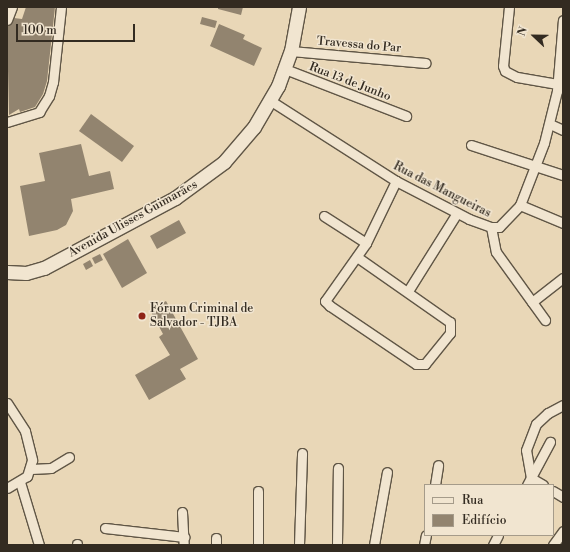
<!DOCTYPE html>
<html>
<head>
<meta charset="utf-8">
<style>
	body { margin:0 }
	#map { position:relative; width:570px; height:552px; overflow:hidden; background:#e9d7b7; font-family:"Libre Bodoni",serif }
	div>[style] { position:absolute }
	[style*='--x'] { left:calc(var(--x)*1px); top:calc(var(--y)*1px); width:calc(var(--w)*1px); rotate:calc(var(--a)*1deg) }
	.building>* { inset:0; background:#92846f }
	.roads { filter:drop-shadow(1px 0 #605646) drop-shadow(-1px 0 #605646) drop-shadow(0 1px #605646) drop-shadow(0 -1px #605646) }
	.minor>* { height:9px; margin:-4.5px; padding:0 4.5px; transform-origin:4.5px; border-radius:4.5px; background:#f1e5d0 }
	.secondary>* { height:13px; margin:-6.5px; padding:0 6.5px; transform-origin:6.5px; border-radius:6.5px; background:#f1e5d0 }
	.dots>* { width:11px; height:11px; translate:-50% -50%; box-sizing:border-box; border:2px solid #f1e5d0; border-radius:50% }
	span { translate:-50% -50%; white-space:nowrap; text-align:center; line-height:1.15; -webkit-text-stroke:3px #f1e5d0; paint-order:stroke }
	.street-label { font-size:12px; color:#332b21 }
	.poi-label { font-size:12px; color:#332b21 }
	.left { translate:0 -50%; text-align:left }
	.frame { position:absolute; inset:0; border:8px solid #332b21; pointer-events:none }
	.legend { position:absolute; left:424px; top:484px; width:130px; height:52px; box-sizing:border-box; background:#f1e5d0; border:1px solid #a59b8a; margin:0; padding:5px 7px; list-style:none; font-size:12px; color:#332b21 }
	.legend li { display:flex; align-items:center; gap:8px; height:20px }
	.legend b { width:20px; border:1px solid #a59b8a }
	.north { position:absolute; left:514px; top:16px; width:40px; height:40px; -webkit-text-stroke:3px #f1e5d0; paint-order:stroke; rotate:292deg; font-size:11px; font-weight:700; line-height:16px; text-align:center; color:#332b21 }
	.north::after { content:''; display:block; margin:auto; width:14px; height:18px; background:#332b21; clip-path:polygon(50% 0,100% 100%,50% 72%,0 100%) }
	.scale { position:absolute; left:16px; top:24px; width:119px; height:18px; box-sizing:border-box; border:2px solid #332b21; border-top:0; padding-left:5px; font-size:12px; line-height:14px; white-space:nowrap; color:#332b21; -webkit-text-stroke:3px #f1e5d0; paint-order:stroke }
</style>
</head>
<body>
<div id="map">
	<div class="building">
		<i style="clip-path:polygon(26px 7px,55px 7px,47px 81px,43px 94px,35px 107px,20px 112px,19px 109px,9px 115px,7px 26px,14px 18px,22px 19px)"></i>
		<i style="clip-path:polygon(218px 7px,243px 7px,241px 15px,218px 9px)"></i>
		<i style="clip-path:polygon(202px 17px,217px 21px,215px 28px,200px 24px)"></i>
		<i style="clip-path:polygon(219px 24px,245px 35px,243px 39px,262px 48px,254px 66px,210px 46px)"></i>
		<i style="clip-path:polygon(91px 114px,134px 146px,122px 162px,79px 131px)"></i>
		<i style="clip-path:polygon(81px 144px,89px 176px,110px 171px,114px 189px,71px 199px,73px 211px,66px 225px,57px 230px,29px 236px,20px 186px,45px 181px,39px 153px)"></i>
		<i style="clip-path:polygon(179px 220px,186px 233px,157px 249px,150px 236px)"></i>
		<i style="clip-path:polygon(128px 239px,147px 273px,122px 288px,103px 254px)"></i>
		<i style="clip-path:polygon(100px 254px,103px 260px,95px 264px,92px 258px)"></i>
		<i style="clip-path:polygon(90px 260px,93px 266px,86px 270px,83px 264px)"></i>
		<i style="clip-path:polygon(166px 301px,198px 359px,180px 369px,186px 379px,149px 400px,135px 375px,170px 355px,159px 337px,163px 334px,150px 310px)"></i>
	</div>
	<div class="roads">
		<div class="minor">
			<i style="--x:509;--y:7;--w:59;--a:95.8"></i>
			<i style="--x:503;--y:66;--w:5;--a:68"></i>
			<i style="--x:505;--y:71;--w:13;--a:27"></i>
			<i style="--x:517;--y:77;--w:41;--a:9.9"></i>
			<i style="--x:7;--y:20;--w:14;--a:-69"></i>
			<i style="--x:291;--y:51;--w:135;--a:5.1"></i>
			<i style="--x:285;--y:69;--w:130;--a:21.2"></i>
			<i style="--x:271;--y:101;--w:148;--a:32.6"></i>
			<i style="--x:396;--y:181;--w:82;--a:27.5"></i>
			<i style="--x:469;--y:219;--w:23;--a:20"></i>
			<i style="--x:491;--y:227;--w:8;--a:0"></i>
			<i style="--x:499;--y:227;--w:30;--a:-46"></i>
			<i style="--x:520;--y:205;--w:66;--a:-68.8"></i>
			<i style="--x:544;--y:143;--w:54;--a:-76"></i>
			<i style="--x:557;--y:91;--w:71;--a:-85.2"></i>
			<i style="--x:7;--y:122;--w:34;--a:-17"></i>
			<i style="--x:39;--y:112;--w:19;--a:-58"></i>
			<i style="--x:49;--y:96;--w:15;--a:-74"></i>
			<i style="--x:53;--y:82;--w:75;--a:-83.9"></i>
			<i style="--x:550;--y:124;--w:14;--a:25"></i>
			<i style="--x:471;--y:145;--w:97;--a:18.1"></i>
			<i style="--x:520;--y:205;--w:47;--a:22.7"></i>
			<i style="--x:324;--y:216;--w:50;--a:32.7"></i>
			<i style="--x:491;--y:227;--w:25;--a:79"></i>
			<i style="--x:496;--y:252;--w:84;--a:54.2"></i>
			<i style="--x:357;--y:257;--w:113;--a:35"></i>
			<i style="--x:450;--y:322;--w:11;--a:90"></i>
			<i style="--x:450;--y:333;--w:40;--a:129"></i>
			<i style="--x:425;--y:364;--w:9;--a:180"></i>
			<i style="--x:416;--y:364;--w:104;--a:-146"></i>
			<i style="--x:330;--y:306;--w:7;--a:-135"></i>
			<i style="--x:325;--y:301;--w:71;--a:-54.7"></i>
			<i style="--x:366;--y:243;--w:69;--a:-64.2"></i>
			<i style="--x:408;--y:291;--w:92;--a:-57.9"></i>
			<i style="--x:532;--y:302;--w:39;--a:-38"></i>
			<i style="--x:7;--y:403;--w:33;--a:57"></i>
			<i style="--x:25;--y:431;--w:30;--a:76"></i>
			<i style="--x:32;--y:460;--w:17;--a:107"></i>
			<i style="--x:27;--y:476;--w:23;--a:149"></i>
			<i style="--x:31;--y:469;--w:20;--a:-3"></i>
			<i style="--x:51;--y:468;--w:21;--a:-31"></i>
			<i style="--x:20;--y:482;--w:66;--a:73.2"></i>
			<i style="--x:435;--y:485;--w:20;--a:-81"></i>
			<i style="--x:527;--y:485;--w:49;--a:-61.9"></i>
			<i style="--x:543;--y:485;--w:14;--a:-150"></i>
			<i style="--x:531;--y:478;--w:28;--a:-100"></i>
			<i style="--x:526;--y:450;--w:28;--a:-69"></i>
			<i style="--x:536;--y:424;--w:16;--a:-43"></i>
			<i style="--x:548;--y:413;--w:17;--a:-28"></i>
			<i style="--x:258;--y:491;--w:54;--a:90"></i>
			<i style="--x:553;--y:491;--w:12;--a:31"></i>
			<i style="--x:182;--y:512;--w:33;--a:87"></i>
			<i style="--x:105;--y:528;--w:80;--a:6.5"></i>
			<i style="--x:216;--y:538;--w:7;--a:90"></i>
			<i style="--x:77;--y:544;--w:1;--a:90"></i>
			<i style="--x:299;--y:545;--w:92;--a:-88.1"></i>
			<i style="--x:337;--y:545;--w:77;--a:-89.3"></i>
			<i style="--x:374;--y:545;--w:74;--a:-79.9"></i>
			<i style="--x:424;--y:545;--w:10;--a:-79"></i>
			<i style="--x:493;--y:545;--w:11;--a:-63"></i>
			<i style="--x:553;--y:545;--w:17;--a:-54"></i>
		</div>
		<div class="secondary">
			<i style="--x:7;--y:272;--w:19;--a:3"></i>
			<i style="--x:26;--y:273;--w:19;--a:-16"></i>
			<i style="--x:44;--y:268;--w:149;--a:-28.1"></i>
			<i style="--x:175;--y:198;--w:61;--a:-36.3"></i>
			<i style="--x:224;--y:162;--w:46;--a:-49.4"></i>
			<i style="--x:254;--y:127;--w:48;--a:-59.7"></i>
			<i style="--x:278;--y:86;--w:37;--a:-70"></i>
			<i style="--x:291;--y:51;--w:45;--a:-79.7"></i>
		</div>
	</div>
	<div class="dots">
		<i style="left:142px;top:316px;background:#8f2418"></i>
	</div>
	<div class="street-label">
		<span style="left:359px;top:45px;rotate:5deg">Travessa do Par</span>
		<span style="left:350px;top:82px;rotate:21deg">Rua 13 de Junho</span>
		<span style="left:442px;top:190px;rotate:27deg">Rua das Mangueiras</span>
		<span style="left:133px;top:219px;rotate:-29deg">Avenida Ulisses Guimarães</span>
	</div>
	<div class="poi-label">
		<span class="left" style="left:150px;top:316px">Fórum Criminal de<br>Salvador - TJBA</span>
	</div>
	<div class="frame"></div>
	<ul class="legend">
	<li><b style="height:5px;background:#f1e5d0"></b>Rua</li>
	<li><b style="height:11px;background:#92846f"></b>Edifício</li>
	</ul>
	<div class="north">N</div>
	<div class="scale">100 m</div>
</div>
</body>
</html>
